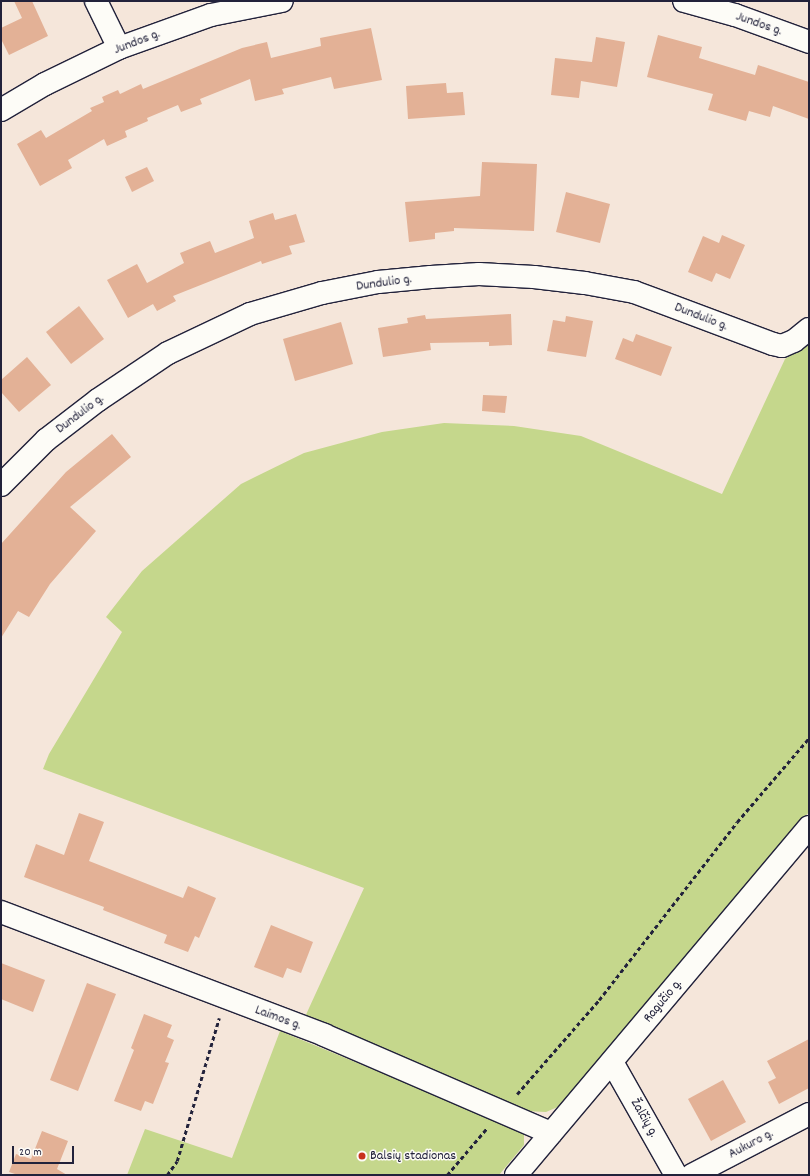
<!DOCTYPE html>
<html>
<head>
<meta charset="utf-8">
<style>
	body { margin:0 }
	#map { position:relative; width:810px; height:1176px; overflow:hidden; background:#f5e6da; font-family:Dekko,sans-serif }
	div>[style] { position:absolute }
	[style*='--x'] { left:calc(var(--x)*1px); top:calc(var(--y)*1px); width:calc(var(--w)*1px); rotate:calc(var(--a)*1deg) }
	.green>* { inset:0; background:#c5d78c }
	.building>* { inset:0; background:#e3b196 }
	.path>* { height:2.5px; margin-top:-1.25px; transform-origin:0; background:repeating-linear-gradient(90deg,#22223b 0 4px,transparent 0 7px) }
	.roads { filter:drop-shadow(1px 0 #22223b) drop-shadow(-1px 0 #22223b) drop-shadow(0 1px #22223b) drop-shadow(0 -1px #22223b) }
	.street>* { height:22px; margin:-11px; padding:0 11px; transform-origin:11px; border-radius:11px; background:#fdfcf7 }
	.dots>* { width:11px; height:11px; translate:-50% -50%; box-sizing:border-box; border:2px solid #fdfcf7; border-radius:50% }
	span { translate:-50% -50%; white-space:nowrap; text-align:center; line-height:1.15; -webkit-text-stroke:3px #fdfcf7; paint-order:stroke }
	.street-label { font-size:14px; color:#22223b }
	.poi-label { font-size:14px; color:#22223b }
	.left { translate:0 -50%; text-align:left }
	.frame { position:absolute; inset:0; border:2px solid #22223b; pointer-events:none }
	.scale { position:absolute; left:12px; top:1146px; width:62px; height:18px; box-sizing:border-box; border:2px solid #22223b; border-top:0; padding-left:5px; font-size:12px; line-height:14px; white-space:nowrap; color:#22223b; -webkit-text-stroke:3px #fdfcf7; paint-order:stroke }
</style>
</head>
<body>
<div id="map">
	<div class="green">
		<i style="clip-path:polygon(809px 343px,809px 812px,560px 1106px,546px 1112px,524px 1111px,304px 1019px,364px 888px,43px 769px,49px 754px,122px 632px,106px 617px,142px 571px,241px 484px,304px 453px,382px 432px,444px 423px,514px 426px,581px 436px,722px 494px,785px 359px)"></i>
		<i style="clip-path:polygon(280px 1031px,518px 1129px,524px 1133px,524px 1145px,499px 1175px,127px 1175px,145px 1129px,232px 1158px)"></i>
	</div>
	<div class="building">
		<i style="clip-path:polygon(14px 1px,32px 1px,48px 36px,9px 55px,1px 39px,1px 28px,22px 18px)"></i>
		<i style="clip-path:polygon(371px 28px,382px 80px,334px 89px,331px 77px,282px 89px,284px 94px,255px 101px,250px 79px,200px 99px,202px 104px,181px 112px,178px 105px,147px 118px,148px 121px,125px 131px,127px 137px,107px 146px,104px 139px,68px 160px,72px 168px,40px 186px,17px 144px,41px 130px,46px 138px,92px 111px,90px 108px,104px 102px,102px 97px,118px 90px,120px 94px,141px 84px,143px 89px,242px 48px,267px 42px,271px 58px,321px 46px,320px 38px)"></i>
		<i style="clip-path:polygon(658px 35px,702px 47px,699px 58px,755px 75px,758px 65px,809px 82px,809px 119px,773px 106px,770px 117px,749px 111px,746px 121px,708px 110px,713px 94px,647px 77px)"></i>
		<i style="clip-path:polygon(596px 37px,625px 42px,617px 87px,581px 81px,579px 98px,551px 95px,555px 58px,592px 62px)"></i>
		<i style="clip-path:polygon(446px 83px,447px 93px,463px 92px,465px 115px,408px 119px,406px 86px)"></i>
		<i style="clip-path:polygon(482px 162px,537px 164px,534px 231px,454px 228px,454px 231px,435px 233px,435px 239px,409px 242px,405px 202px,480px 196px)"></i>
		<i style="clip-path:polygon(147px 167px,154px 181px,132px 192px,125px 177px)"></i>
		<i style="clip-path:polygon(566px 192px,610px 204px,600px 243px,556px 232px)"></i>
		<i style="clip-path:polygon(273px 213px,275px 220px,296px 214px,305px 242px,289px 246px,292px 254px,262px 264px,261px 261px,173px 296px,176px 301px,157px 311px,153px 304px,128px 318px,107px 280px,137px 264px,147px 283px,184px 263px,180px 253px,210px 241px,215px 253px,254px 238px,249px 221px)"></i>
		<i style="clip-path:polygon(722px 235px,745px 245px,730px 279px,716px 273px,712px 282px,688px 272px,703px 236px,719px 243px)"></i>
		<i style="clip-path:polygon(79px 306px,104px 339px,71px 364px,46px 332px)"></i>
		<i style="clip-path:polygon(511px 314px,512px 345px,489px 346px,489px 342px,430px 343px,431px 350px,383px 357px,378px 328px,408px 323px,407px 318px,425px 315px,426px 319px)"></i>
		<i style="clip-path:polygon(566px 316px,593px 321px,586px 357px,547px 351px,553px 320px,565px 322px)"></i>
		<i style="clip-path:polygon(341px 322px,353px 364px,295px 381px,283px 339px)"></i>
		<i style="clip-path:polygon(636px 334px,672px 347px,661px 376px,615px 359px,623px 338px,633px 342px)"></i>
		<i style="clip-path:polygon(27px 357px,51px 385px,19px 412px,1px 392px,1px 380px)"></i>
		<i style="clip-path:polygon(483px 395px,507px 396px,505px 413px,482px 411px)"></i>
		<i style="clip-path:polygon(112px 434px,131px 457px,70px 507px,96px 531px,50px 584px,29px 617px,18px 611px,1px 638px,1px 544px,66px 472px)"></i>
		<i style="clip-path:polygon(79px 813px,104px 822px,89px 861px,183px 898px,188px 886px,216px 898px,199px 938px,195px 936px,188px 952px,164px 943px,167px 935px,103px 910px,104px 907px,24px 877px,36px 844px,64px 855px)"></i>
		<i style="clip-path:polygon(271px 925px,313px 942px,301px 973px,287px 968px,283px 978px,254px 967px)"></i>
		<i style="clip-path:polygon(1px 963px,45px 980px,33px 1012px,1px 999px)"></i>
		<i style="clip-path:polygon(87px 983px,116px 994px,78px 1091px,50px 1080px)"></i>
		<i style="clip-path:polygon(144px 1014px,172px 1025px,167px 1037px,174px 1040px,165px 1062px,169px 1063px,153px 1104px,145px 1101px,141px 1111px,114px 1101px,134px 1050px,131px 1048px)"></i>
		<i style="clip-path:polygon(809px 1039px,809px 1088px,779px 1104px,768px 1082px,776px 1078px,767px 1061px)"></i>
		<i style="clip-path:polygon(723px 1080px,746px 1122px,711px 1141px,688px 1099px)"></i>
		<i style="clip-path:polygon(42px 1131px,68px 1141px,57px 1169px,67px 1175px,18px 1175px,9px 1172px,16px 1154px,31px 1159px)"></i>
	</div>
	<div class="path">
		<i style="--x:517;--y:1094;--w:125;--a:-48.9"></i>
		<i style="--x:599;--y:1000;--w:225;--a:-52.2"></i>
		<i style="--x:737;--y:822;--w:111;--a:-49.4"></i>
		<i style="--x:167;--y:1175;--w:17;--a:-54"></i>
		<i style="--x:177;--y:1161;--w:149;--a:-73.6"></i>
		<i style="--x:447;--y:1175;--w:62;--a:-49.6"></i>
	</div>
	<div class="roads">
		<div class="street">
			<i style="--x:96;--y:1;--w:52;--a:63.9"></i>
			<i style="--x:684;--y:1;--w:53;--a:15.4"></i>
			<i style="--x:735;--y:15;--w:79;--a:20"></i>
			<i style="--x:1;--y:110;--w:51;--a:-30.6"></i>
			<i style="--x:45;--y:84;--w:82;--a:-25.9"></i>
			<i style="--x:119;--y:48;--w:98;--a:-19.7"></i>
			<i style="--x:211;--y:15;--w:72;--a:-11.2"></i>
			<i style="--x:1;--y:485;--w:64;--a:-45"></i>
			<i style="--x:46;--y:440;--w:66;--a:-37.6"></i>
			<i style="--x:98;--y:400;--w:84;--a:-33.9"></i>
			<i style="--x:168;--y:353;--w:91;--a:-25.4"></i>
			<i style="--x:250;--y:314;--w:75;--a:-16.3"></i>
			<i style="--x:322;--y:293;--w:57;--a:-11.1"></i>
			<i style="--x:378;--y:282;--w:53;--a:-5.4"></i>
			<i style="--x:431;--y:277;--w:48;--a:-3.6"></i>
			<i style="--x:479;--y:274;--w:55;--a:3.1"></i>
			<i style="--x:534;--y:277;--w:51;--a:6.7"></i>
			<i style="--x:585;--y:283;--w:50;--a:10.4"></i>
			<i style="--x:634;--y:292;--w:148;--a:20.5"></i>
			<i style="--x:773;--y:344;--w:9;--a:13"></i>
			<i style="--x:782;--y:346;--w:13;--a:-23"></i>
			<i style="--x:794;--y:341;--w:19;--a:-39"></i>
			<i style="--x:1;--y:912;--w:346;--a:20.8"></i>
			<i style="--x:324;--y:1035;--w:247;--a:23.4"></i>
			<i style="--x:612;--y:1062;--w:130;--a:60.5"></i>
			<i style="--x:516;--y:1175;--w:455;--a:-49.9"></i>
			<i style="--x:692;--y:1175;--w:132;--a:-27.5"></i>
		</div>
	</div>
	<div class="dots">
		<i style="left:362px;top:1156px;background:#c8321e"></i>
	</div>
	<div class="street-label">
		<span style="left:759px;top:24px;rotate:19deg">Jundos g.</span>
		<span style="left:137px;top:42px;rotate:-21deg">Jundos g.</span>
		<span style="left:384px;top:283px;rotate:-8deg">Dundulio g.</span>
		<span style="left:701px;top:317px;rotate:21deg">Dundulio g.</span>
		<span style="left:80px;top:414px;rotate:-37deg">Dundulio g.</span>
		<span style="left:663px;top:1001px;rotate:-50deg">Ragučio g.</span>
		<span style="left:278px;top:1018px;rotate:20deg">Laimos g.</span>
		<span style="left:644px;top:1118px;rotate:60deg">Žalčių g.</span>
		<span style="left:751px;top:1144px;rotate:-28deg">Aukuro g.</span>
	</div>
	<div class="poi-label">
		<span class="left" style="left:370px;top:1156px">Balsių stadionas</span>
	</div>
	<div class="frame"></div>
	<div class="scale">20 m</div>
</div>
</body>
</html>
